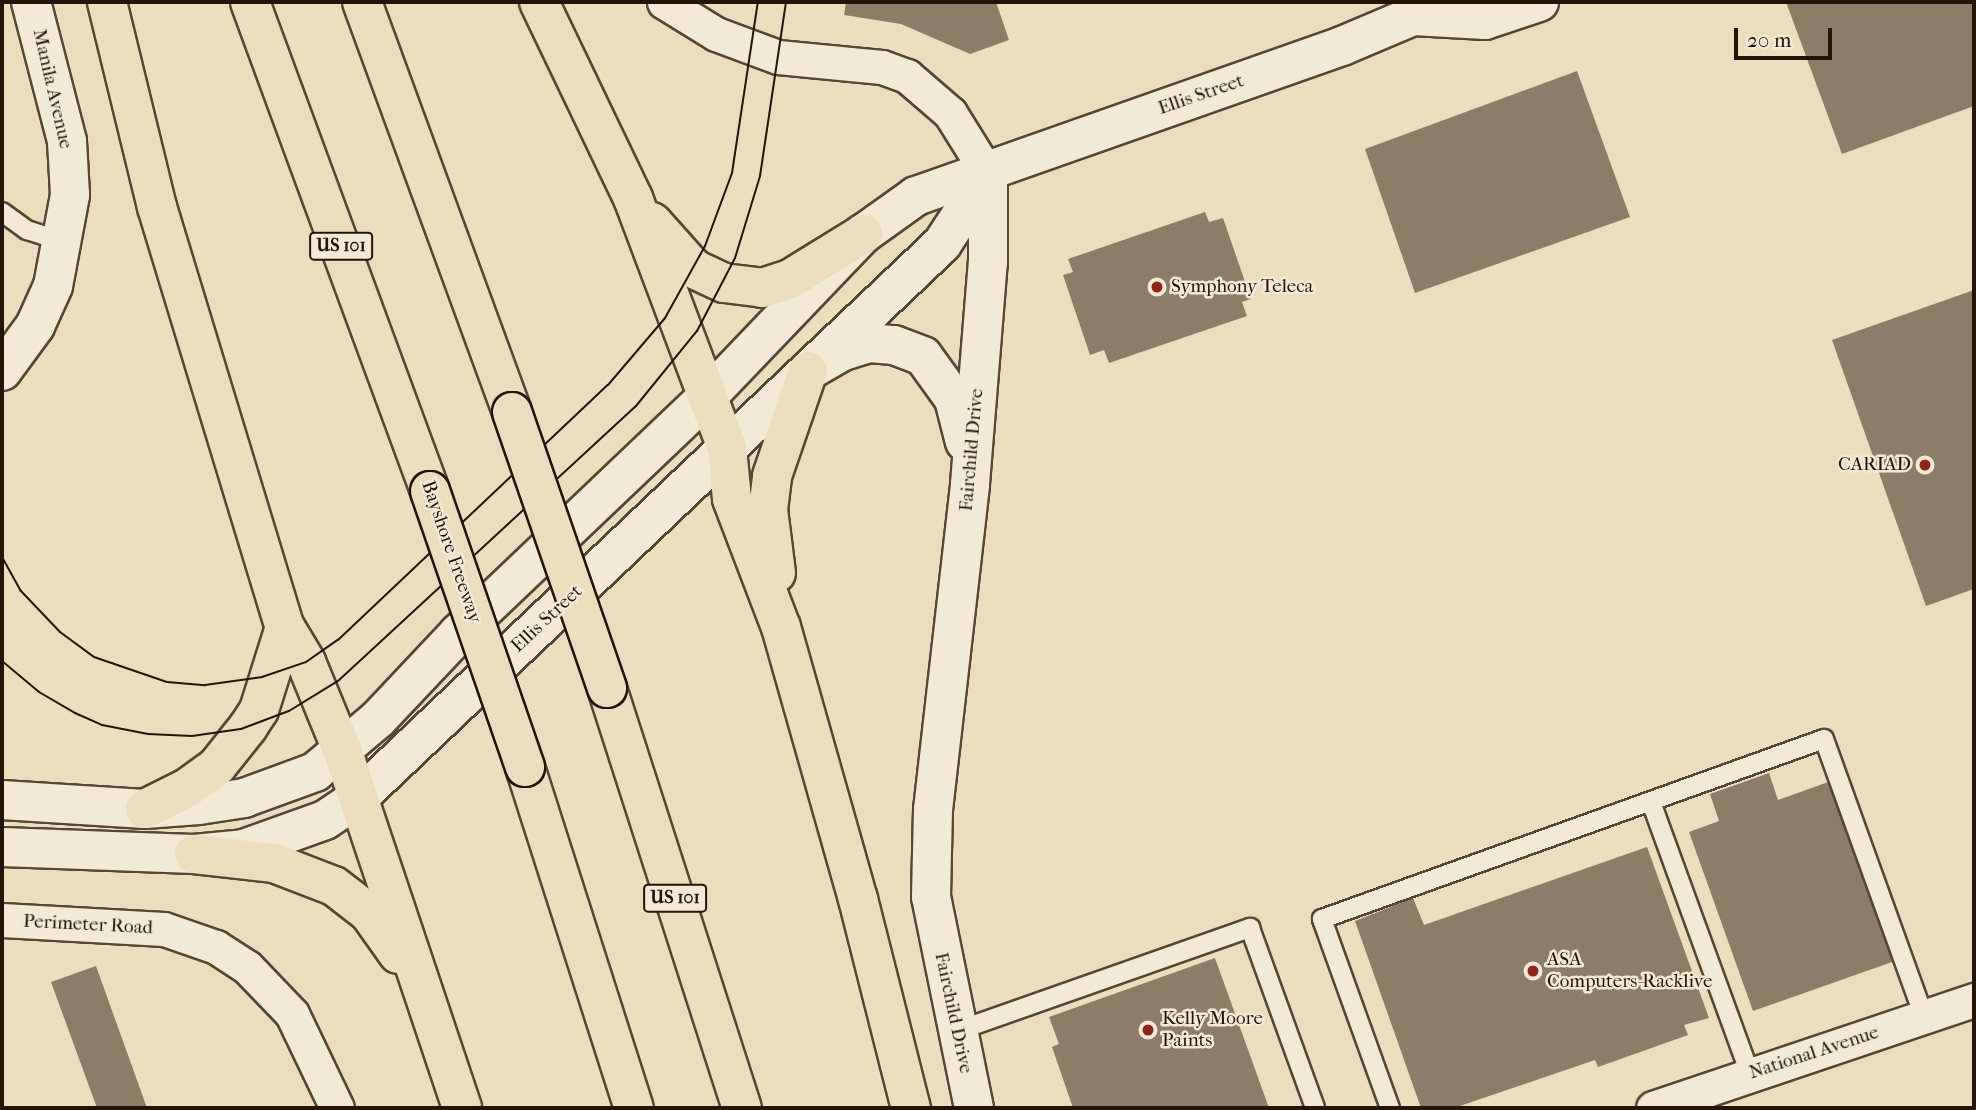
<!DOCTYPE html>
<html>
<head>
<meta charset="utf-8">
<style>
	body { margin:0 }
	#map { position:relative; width:1976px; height:1110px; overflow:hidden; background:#ebdebf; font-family:"IM FELL French Canon",serif }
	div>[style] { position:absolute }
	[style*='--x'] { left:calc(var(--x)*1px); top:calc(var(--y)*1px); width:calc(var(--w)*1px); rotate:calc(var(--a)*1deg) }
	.building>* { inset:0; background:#8b7d67 }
	.roads { filter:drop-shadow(2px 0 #564635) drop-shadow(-2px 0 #564635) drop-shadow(0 2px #564635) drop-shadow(0 -2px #564635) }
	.service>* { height:18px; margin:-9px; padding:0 9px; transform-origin:9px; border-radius:9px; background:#f2ead5 }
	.minor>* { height:33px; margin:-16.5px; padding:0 16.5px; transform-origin:16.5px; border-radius:16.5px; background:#f2ead5 }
	.tertiary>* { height:38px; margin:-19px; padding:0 19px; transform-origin:19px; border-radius:19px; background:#f2ead5 }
	.secondary>* { height:38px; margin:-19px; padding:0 19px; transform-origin:19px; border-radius:19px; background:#f2ead5 }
	.motorway>* { height:38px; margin:-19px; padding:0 19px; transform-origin:19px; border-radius:19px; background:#ebdebf }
	.tram>* { height:2px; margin:-1px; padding:0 1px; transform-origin:1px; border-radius:1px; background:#241407 }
	.bridges { filter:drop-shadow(2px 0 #241407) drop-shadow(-2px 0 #241407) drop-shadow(0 2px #241407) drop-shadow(0 -2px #241407) }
	.motorway-bridge>* { height:38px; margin:-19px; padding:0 19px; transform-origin:19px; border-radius:19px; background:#ebdebf }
	.dots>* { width:19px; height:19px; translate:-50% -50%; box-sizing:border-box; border:4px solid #f2ead5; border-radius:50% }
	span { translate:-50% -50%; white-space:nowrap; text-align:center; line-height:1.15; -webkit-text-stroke:5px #f2ead5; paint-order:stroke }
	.shield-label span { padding:2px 5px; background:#f2ead5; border:2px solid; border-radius:5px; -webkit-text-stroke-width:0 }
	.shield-label { font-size:18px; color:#241407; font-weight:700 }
	.street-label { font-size:19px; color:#241407 }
	.poi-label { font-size:19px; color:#241407 }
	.left { translate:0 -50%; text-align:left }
	.right { translate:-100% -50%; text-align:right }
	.frame { position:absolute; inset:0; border:4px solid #241407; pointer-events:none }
	.scale { position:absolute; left:1734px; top:28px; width:98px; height:32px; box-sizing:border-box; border:4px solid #241407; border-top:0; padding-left:9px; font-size:21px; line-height:24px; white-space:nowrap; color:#241407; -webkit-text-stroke:5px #f2ead5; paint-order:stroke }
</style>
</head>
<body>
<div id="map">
	<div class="building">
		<i style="clip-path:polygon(846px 2px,996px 2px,1009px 40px,970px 54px,901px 24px,844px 15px)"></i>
		<i style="clip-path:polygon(1786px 2px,1974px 2px,1974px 106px,1842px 154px)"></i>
		<i style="clip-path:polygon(1577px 71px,1630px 217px,1415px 293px,1365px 149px)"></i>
		<i style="clip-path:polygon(1205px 212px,1209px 222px,1223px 218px,1251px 299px,1242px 302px,1247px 316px,1109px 363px,1104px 350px,1090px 355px,1063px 275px,1073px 272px,1068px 259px)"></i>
		<i style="clip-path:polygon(1974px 290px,1974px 589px,1926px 606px,1832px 340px)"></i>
		<i style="clip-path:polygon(1769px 773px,1778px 800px,1831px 781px,1895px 961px,1753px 1011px,1689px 832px,1719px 821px,1710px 794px)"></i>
		<i style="clip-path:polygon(1647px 847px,1709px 1018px,1684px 1025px,1688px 1035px,1598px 1067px,1595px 1060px,1454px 1108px,1421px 1108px,1355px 921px,1413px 898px,1424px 925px)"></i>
		<i style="clip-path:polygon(1215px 958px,1269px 1108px,1073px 1108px,1052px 1047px,1059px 1044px,1049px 1017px)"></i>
		<i style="clip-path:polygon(96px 966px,147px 1108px,97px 1108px,51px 982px)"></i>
	</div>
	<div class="roads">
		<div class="service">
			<i style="--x:2;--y:212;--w:31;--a:36"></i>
			<i style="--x:27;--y:230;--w:39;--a:18"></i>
			<i style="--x:1651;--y:802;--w:289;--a:70"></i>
			<i style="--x:957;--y:1031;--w:311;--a:-19.4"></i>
			<i style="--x:1250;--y:928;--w:191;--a:70.1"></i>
			<i style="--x:1390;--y:1108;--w:201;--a:-109.8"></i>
			<i style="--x:1322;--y:919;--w:533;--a:-19.73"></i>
			<i style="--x:1824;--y:739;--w:295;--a:70.2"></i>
		</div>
		<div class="minor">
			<i style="--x:664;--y:2;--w:61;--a:31.6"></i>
			<i style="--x:716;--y:34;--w:66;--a:20.4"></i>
			<i style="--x:778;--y:57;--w:104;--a:5.5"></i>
			<i style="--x:882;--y:67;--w:27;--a:20"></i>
			<i style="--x:907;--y:76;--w:57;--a:40.7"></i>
			<i style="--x:950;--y:113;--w:72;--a:58.1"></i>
			<i style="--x:2;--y:920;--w:162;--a:3.2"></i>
			<i style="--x:164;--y:929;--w:55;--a:19.1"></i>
			<i style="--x:216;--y:947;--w:37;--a:33"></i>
			<i style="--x:247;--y:967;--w:65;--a:46.2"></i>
			<i style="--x:292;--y:1014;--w:104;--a:64.4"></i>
			<i style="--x:1653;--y:1108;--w:339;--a:-18.6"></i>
		</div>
		<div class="tertiary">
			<i style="--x:815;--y:367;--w:32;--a:-30"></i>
			<i style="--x:843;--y:351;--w:27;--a:-17"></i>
			<i style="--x:869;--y:343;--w:25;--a:5"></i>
			<i style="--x:894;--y:345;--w:31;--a:21"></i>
			<i style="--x:923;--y:356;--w:53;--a:54.2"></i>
			<i style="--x:954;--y:399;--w:44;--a:75.7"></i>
			<i style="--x:974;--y:1108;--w:215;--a:-101.5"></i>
			<i style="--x:931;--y:897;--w:87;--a:-88.7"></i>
			<i style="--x:933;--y:810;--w:328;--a:-83.5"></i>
			<i style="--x:970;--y:484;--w:223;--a:-85.4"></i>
			<i style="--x:988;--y:262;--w:88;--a:-90"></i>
		</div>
		<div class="secondary">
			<i style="--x:1413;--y:16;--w:72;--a:3.2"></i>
			<i style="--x:1485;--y:20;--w:57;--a:-18.4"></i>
			<i style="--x:2;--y:371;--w:56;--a:-53.7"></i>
			<i style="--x:35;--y:326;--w:44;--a:-65.8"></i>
			<i style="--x:53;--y:286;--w:93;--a:-79.4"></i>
			<i style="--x:70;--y:195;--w:54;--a:-93.2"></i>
			<i style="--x:67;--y:141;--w:144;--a:-104.5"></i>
			<i style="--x:2;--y:800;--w:143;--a:3.6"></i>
			<i style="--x:145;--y:809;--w:54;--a:-4.2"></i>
			<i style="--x:199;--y:805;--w:46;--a:-8.8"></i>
			<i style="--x:244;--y:798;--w:76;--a:-20.1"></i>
			<i style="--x:315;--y:772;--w:82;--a:-40.1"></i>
			<i style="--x:378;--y:719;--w:118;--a:-46.7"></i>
			<i style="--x:459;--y:633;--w:345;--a:-43.6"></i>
			<i style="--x:709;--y:395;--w:223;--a:-46.3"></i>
			<i style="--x:863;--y:234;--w:65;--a:-35.6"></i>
			<i style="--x:916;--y:196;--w:452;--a:-19.4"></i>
			<i style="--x:1342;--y:46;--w:77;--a:-22.9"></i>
			<i style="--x:1413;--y:16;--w:22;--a:-39"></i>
			<i style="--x:2;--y:847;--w:192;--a:2.1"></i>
			<i style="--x:194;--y:854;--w:50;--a:-5.7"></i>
			<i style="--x:244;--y:849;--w:86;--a:-19.7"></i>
			<i style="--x:325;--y:820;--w:40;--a:-34"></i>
			<i style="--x:358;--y:798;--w:805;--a:-43.49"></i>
			<i style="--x:942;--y:244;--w:84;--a:-56.7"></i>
		</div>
		<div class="motorway">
			<i style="--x:107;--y:2;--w:211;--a:76.3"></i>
			<i style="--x:157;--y:207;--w:439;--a:73.1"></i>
			<i style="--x:285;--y:627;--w:41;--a:59"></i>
			<i style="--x:306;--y:662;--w:97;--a:67.7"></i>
			<i style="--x:343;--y:752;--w:375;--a:71.5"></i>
			<i style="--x:250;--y:2;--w:521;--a:69.79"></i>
			<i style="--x:362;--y:2;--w:437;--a:69.9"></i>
			<i style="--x:539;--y:2;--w:217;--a:64.4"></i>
			<i style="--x:633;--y:198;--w:267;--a:69.4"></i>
			<i style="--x:727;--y:448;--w:51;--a:84.4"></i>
			<i style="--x:732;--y:499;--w:137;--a:69.1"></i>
			<i style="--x:781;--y:627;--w:283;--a:74.2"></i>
			<i style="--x:858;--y:899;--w:216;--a:75.8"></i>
			<i style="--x:652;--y:222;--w:63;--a:48.2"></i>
			<i style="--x:694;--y:269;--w:33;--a:25"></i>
			<i style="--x:724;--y:283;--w:38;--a:7"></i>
			<i style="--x:762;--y:288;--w:29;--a:-18"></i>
			<i style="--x:790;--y:279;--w:86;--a:-31.7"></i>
			<i style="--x:776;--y:573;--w:64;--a:-97.2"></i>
			<i style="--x:768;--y:510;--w:34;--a:-83"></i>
			<i style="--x:772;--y:476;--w:111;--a:-71.1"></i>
			<i style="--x:607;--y:688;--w:441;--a:72.2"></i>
			<i style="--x:525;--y:767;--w:358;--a:72.3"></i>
			<i style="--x:145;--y:809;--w:47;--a:-26.6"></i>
			<i style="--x:187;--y:788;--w:37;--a:-36"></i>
			<i style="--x:217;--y:766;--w:50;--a:-51.5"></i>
			<i style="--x:248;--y:727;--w:20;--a:-57"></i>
			<i style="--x:259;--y:710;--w:87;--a:-72.6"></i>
			<i style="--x:194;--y:854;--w:81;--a:6.4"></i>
			<i style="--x:274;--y:863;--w:64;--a:21"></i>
			<i style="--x:334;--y:886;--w:44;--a:37.6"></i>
			<i style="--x:369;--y:913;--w:50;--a:54.7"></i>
		</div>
	</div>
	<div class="tram">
		<i style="--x:2;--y:557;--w:38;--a:61"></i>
		<i style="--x:20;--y:590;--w:58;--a:46.4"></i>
		<i style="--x:60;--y:632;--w:42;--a:36.3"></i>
		<i style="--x:94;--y:657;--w:77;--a:18.9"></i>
		<i style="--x:167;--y:682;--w:38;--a:5"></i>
		<i style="--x:205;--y:685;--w:58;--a:-8"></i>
		<i style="--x:262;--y:677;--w:46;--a:-18.8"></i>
		<i style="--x:306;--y:662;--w:39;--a:-35"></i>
		<i style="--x:338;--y:640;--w:371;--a:-43.4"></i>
		<i style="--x:608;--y:385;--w:88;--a:-49.6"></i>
		<i style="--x:665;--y:318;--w:82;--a:-60.9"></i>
		<i style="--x:705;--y:246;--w:78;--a:-69.7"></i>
		<i style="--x:732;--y:173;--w:173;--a:-81.4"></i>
		<i style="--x:2;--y:661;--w:48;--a:40"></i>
		<i style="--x:39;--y:692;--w:42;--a:30.3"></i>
		<i style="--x:75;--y:713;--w:30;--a:24"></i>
		<i style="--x:102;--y:725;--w:47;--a:11.1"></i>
		<i style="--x:148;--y:734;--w:44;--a:2.6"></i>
		<i style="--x:192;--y:736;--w:49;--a:-8.1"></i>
		<i style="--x:241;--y:729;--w:51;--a:-20.6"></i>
		<i style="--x:289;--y:711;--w:57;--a:-31.5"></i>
		<i style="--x:338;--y:681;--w:405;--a:-42.7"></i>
		<i style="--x:636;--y:406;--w:97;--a:-50.9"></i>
		<i style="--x:697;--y:331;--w:82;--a:-62.5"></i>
		<i style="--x:735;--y:258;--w:86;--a:-73"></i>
		<i style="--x:760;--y:176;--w:176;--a:-81.5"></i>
	</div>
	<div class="bridges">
		<div class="motorway-bridge">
			<i style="--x:512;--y:412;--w:292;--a:71"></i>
			<i style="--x:430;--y:491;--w:292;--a:71"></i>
		</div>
	</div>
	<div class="dots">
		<i style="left:1157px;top:287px;background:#8f2418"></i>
		<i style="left:1925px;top:465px;background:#8f2418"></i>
		<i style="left:1533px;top:971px;background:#8f2418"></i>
		<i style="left:1148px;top:1030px;background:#8f2418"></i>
	</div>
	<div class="shield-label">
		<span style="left:341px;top:246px">US 101</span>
		<span style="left:675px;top:898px">US 101</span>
	</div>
	<div class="street-label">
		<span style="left:52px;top:89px;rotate:77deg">Manila Avenue</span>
		<span style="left:1201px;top:95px;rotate:-19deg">Ellis Street</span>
		<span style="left:972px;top:450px;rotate:-85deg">Fairchild Drive</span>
		<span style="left:451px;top:552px;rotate:71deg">Bayshore Freeway</span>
		<span style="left:547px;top:619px;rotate:-43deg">Ellis Street</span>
		<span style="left:88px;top:925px;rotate:3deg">Perimeter Road</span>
		<span style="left:953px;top:1013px;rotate:78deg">Fairchild Drive</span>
		<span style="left:1814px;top:1053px;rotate:-18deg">National Avenue</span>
	</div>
	<div class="poi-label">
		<span class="left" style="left:1171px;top:287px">Symphony Teleca</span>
		<span class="right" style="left:1911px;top:465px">CARIAD</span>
		<span class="left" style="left:1547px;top:971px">ASA<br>Computers-Racklive</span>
		<span class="left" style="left:1162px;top:1030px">Kelly Moore<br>Paints</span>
	</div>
	<div class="frame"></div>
	<div class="scale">20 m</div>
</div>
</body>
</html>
